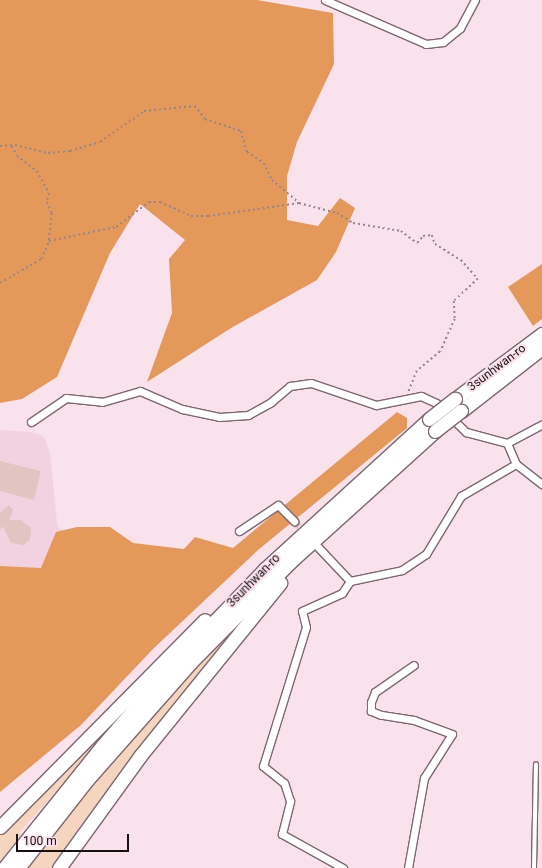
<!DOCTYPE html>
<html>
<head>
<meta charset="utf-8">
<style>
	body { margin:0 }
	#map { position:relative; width:542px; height:868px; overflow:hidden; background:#fae2ed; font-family:Roboto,sans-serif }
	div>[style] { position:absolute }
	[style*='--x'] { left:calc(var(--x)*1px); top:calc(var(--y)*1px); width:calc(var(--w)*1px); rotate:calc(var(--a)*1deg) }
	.built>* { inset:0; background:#f2d2e0 }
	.green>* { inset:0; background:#f5d5be }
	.forest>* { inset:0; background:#e4985a }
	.building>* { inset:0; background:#e0c5c3 }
	.street-tunnel>* { height:7px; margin-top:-3.5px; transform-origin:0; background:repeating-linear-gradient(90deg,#d8c2cc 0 7px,transparent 0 10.5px) }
	.path>* { height:1.5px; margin-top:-0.75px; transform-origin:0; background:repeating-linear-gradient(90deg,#96858d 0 2px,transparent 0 5px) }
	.roads { filter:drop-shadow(1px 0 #7c6770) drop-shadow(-1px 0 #7c6770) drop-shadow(0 1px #7c6770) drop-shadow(0 -1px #7c6770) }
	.lane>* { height:3.5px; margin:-1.75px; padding:0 1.75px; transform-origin:1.75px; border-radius:1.75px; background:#fff }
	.street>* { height:7px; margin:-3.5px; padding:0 3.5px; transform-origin:3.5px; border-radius:3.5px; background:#fff }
	.highway>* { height:13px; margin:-6.5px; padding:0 6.5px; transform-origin:6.5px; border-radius:6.5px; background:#fff }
	.bridges { filter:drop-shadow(1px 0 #7c6770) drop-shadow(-1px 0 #7c6770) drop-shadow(0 1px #7c6770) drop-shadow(0 -1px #7c6770) }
	.highway-bridge>* { height:13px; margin:-6.5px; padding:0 6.5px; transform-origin:6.5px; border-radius:6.5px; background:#fff }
	span { translate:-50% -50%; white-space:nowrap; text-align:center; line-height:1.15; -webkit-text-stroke:4px #fae2ed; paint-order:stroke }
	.street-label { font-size:12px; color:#170f12 }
	.scale { position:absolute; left:16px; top:834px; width:113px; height:18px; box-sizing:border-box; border:2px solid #170f12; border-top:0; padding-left:5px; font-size:12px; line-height:14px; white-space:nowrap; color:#170f12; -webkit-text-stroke:3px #fae2ed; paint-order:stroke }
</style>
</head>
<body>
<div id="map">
	<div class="built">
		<i style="clip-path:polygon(0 430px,32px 432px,44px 437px,50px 453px,57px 523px,60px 529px,75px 531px,0 615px)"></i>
	</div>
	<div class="green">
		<i style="clip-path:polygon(245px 618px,52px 868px,14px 868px,0 863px,0 834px,12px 819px,150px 686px,19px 833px,41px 846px,90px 783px,149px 717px)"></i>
	</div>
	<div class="forest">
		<i style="clip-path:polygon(0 0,257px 0,333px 13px,334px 64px,297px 142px,287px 176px,287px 220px,318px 226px,340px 198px,355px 208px,336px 252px,317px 280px,231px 328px,147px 382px,172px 313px,169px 259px,185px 240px,140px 204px,110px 253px,57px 377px,22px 399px,0 403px)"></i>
		<i style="clip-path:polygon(542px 264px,542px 319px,533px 326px,508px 287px)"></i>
		<i style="clip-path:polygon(397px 412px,407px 418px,407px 428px,258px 550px,153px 649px,81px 725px,0 792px,0 566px,41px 568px,56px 532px,77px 527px,110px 527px,133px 543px,184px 549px,195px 537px,233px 548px)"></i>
	</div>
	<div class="building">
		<i style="clip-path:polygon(0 461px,41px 471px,34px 500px,0 491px)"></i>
		<i style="clip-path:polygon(9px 505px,13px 510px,9px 520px,21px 520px,31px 528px,30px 540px,23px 545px,11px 543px,3px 526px,0 531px,0 513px)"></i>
	</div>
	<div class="street-tunnel">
		<i style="--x:294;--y:521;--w:18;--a:47"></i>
	</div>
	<div class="path">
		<i style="--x:0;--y:146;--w:15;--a:-4"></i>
		<i style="--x:15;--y:145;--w:34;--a:14"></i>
		<i style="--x:48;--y:153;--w:22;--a:-5"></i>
		<i style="--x:70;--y:151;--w:31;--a:-17"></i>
		<i style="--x:100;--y:142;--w:54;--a:-35.2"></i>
		<i style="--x:144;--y:111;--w:51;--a:-5.6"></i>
		<i style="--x:195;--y:106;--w:16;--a:52"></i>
		<i style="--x:205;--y:119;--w:38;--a:18"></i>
		<i style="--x:241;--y:131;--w:22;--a:74"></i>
		<i style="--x:247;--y:152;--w:20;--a:33"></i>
		<i style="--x:264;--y:163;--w:19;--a:65"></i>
		<i style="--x:272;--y:180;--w:35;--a:40"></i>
		<i style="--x:12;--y:146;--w:11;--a:63"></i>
		<i style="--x:17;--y:156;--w:25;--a:37"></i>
		<i style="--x:37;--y:171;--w:25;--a:61"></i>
		<i style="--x:49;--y:193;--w:9;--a:103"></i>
		<i style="--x:47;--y:202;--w:12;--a:66"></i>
		<i style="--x:52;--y:213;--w:28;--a:96"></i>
		<i style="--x:0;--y:283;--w:48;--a:-30.3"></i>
		<i style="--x:41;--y:259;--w:20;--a:-66"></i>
		<i style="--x:49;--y:241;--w:68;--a:-11.8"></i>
		<i style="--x:116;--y:227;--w:41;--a:-37.1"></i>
		<i style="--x:149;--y:202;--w:11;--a:0"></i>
		<i style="--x:160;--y:202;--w:34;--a:24"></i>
		<i style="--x:191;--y:216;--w:17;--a:0"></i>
		<i style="--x:208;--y:216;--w:92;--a:-8.1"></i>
		<i style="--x:299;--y:203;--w:39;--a:15"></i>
		<i style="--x:337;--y:213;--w:19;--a:32"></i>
		<i style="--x:353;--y:223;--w:49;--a:9.5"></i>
		<i style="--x:401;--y:231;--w:20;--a:37"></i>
		<i style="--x:417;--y:243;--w:9;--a:-49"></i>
		<i style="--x:423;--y:236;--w:9;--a:-6"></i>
		<i style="--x:432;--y:235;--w:9;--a:72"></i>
		<i style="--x:435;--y:244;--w:31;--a:32"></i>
		<i style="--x:461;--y:260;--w:25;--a:48"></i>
		<i style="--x:478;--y:279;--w:33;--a:137"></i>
		<i style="--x:454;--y:301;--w:18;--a:87"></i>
		<i style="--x:455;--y:319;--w:36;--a:114"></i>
		<i style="--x:440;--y:352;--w:30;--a:140"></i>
		<i style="--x:417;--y:371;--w:22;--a:112"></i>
	</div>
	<div class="roads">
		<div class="lane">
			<i style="--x:534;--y:868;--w:103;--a:-88.9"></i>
		</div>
		<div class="street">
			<i style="--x:325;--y:0;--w:110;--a:23.5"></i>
			<i style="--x:426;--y:44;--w:17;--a:-7"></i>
			<i style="--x:443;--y:42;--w:22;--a:-39"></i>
			<i style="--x:460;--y:28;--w:32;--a:-62"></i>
			<i style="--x:31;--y:422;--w:42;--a:-34.4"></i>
			<i style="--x:66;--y:398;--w:36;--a:6"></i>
			<i style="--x:102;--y:402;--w:40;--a:-16"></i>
			<i style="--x:140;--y:391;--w:46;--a:23.2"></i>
			<i style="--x:182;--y:409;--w:38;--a:12"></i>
			<i style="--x:219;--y:417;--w:29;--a:-4"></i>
			<i style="--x:248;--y:415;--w:26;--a:-29"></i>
			<i style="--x:271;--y:402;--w:25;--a:-40"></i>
			<i style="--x:290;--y:386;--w:21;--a:-8"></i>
			<i style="--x:311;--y:383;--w:69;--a:18.7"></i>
			<i style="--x:376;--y:405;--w:46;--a:-11.3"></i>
			<i style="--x:421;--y:396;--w:17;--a:25"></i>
			<i style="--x:436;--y:403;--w:42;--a:44"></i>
			<i style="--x:466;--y:432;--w:42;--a:15"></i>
			<i style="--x:507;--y:443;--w:40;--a:-28"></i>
			<i style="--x:507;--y:443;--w:23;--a:67"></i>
			<i style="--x:239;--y:531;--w:47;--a:-33.7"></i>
			<i style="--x:278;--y:505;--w:23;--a:45"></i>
			<i style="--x:316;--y:545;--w:50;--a:46.6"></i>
			<i style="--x:343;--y:868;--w:70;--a:-150.9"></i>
			<i style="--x:282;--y:834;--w:34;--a:-76"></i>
			<i style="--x:290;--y:801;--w:19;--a:-108"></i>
			<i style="--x:284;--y:783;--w:27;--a:-141"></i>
			<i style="--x:263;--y:766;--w:145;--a:-72.8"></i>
			<i style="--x:306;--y:627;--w:16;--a:-104"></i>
			<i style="--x:302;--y:611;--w:44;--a:-24.2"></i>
			<i style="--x:342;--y:593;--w:14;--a:-56"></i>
			<i style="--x:350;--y:581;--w:53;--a:-11.9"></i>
			<i style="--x:402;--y:570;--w:29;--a:-34"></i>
			<i style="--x:426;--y:554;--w:68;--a:-58.9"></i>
			<i style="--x:461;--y:496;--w:64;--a:-30.2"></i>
			<i style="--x:516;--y:464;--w:33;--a:38"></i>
			<i style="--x:408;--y:868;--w:91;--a:-79.9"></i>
			<i style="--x:424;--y:778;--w:52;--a:-57.5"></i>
			<i style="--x:452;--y:734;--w:40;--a:-159.8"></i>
			<i style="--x:414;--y:720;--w:33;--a:-171"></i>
			<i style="--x:381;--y:715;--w:11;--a:-158"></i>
			<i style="--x:371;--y:711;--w:9;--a:-90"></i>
			<i style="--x:371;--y:702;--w:11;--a:-68"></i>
			<i style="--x:375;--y:692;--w:47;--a:-34.7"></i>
		</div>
		<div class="highway">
			<i style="--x:455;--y:399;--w:109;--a:-36.8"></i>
			<i style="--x:461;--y:411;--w:103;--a:-37.9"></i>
			<i style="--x:0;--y:827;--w:291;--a:-45.3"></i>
			<i style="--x:4;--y:868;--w:156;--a:-51.2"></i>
			<i style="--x:102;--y:746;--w:116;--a:-48.9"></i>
			<i style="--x:178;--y:659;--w:125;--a:-46"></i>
			<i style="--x:265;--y:569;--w:222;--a:-42.4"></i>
			<i style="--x:18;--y:868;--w:112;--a:-51.9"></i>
			<i style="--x:87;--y:780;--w:157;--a:-48.6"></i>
			<i style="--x:191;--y:662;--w:142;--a:-45.3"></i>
			<i style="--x:291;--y:561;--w:194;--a:-42.1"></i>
			<i style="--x:59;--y:868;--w:138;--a:-54.1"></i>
			<i style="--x:140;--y:756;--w:223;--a:-51"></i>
		</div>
	</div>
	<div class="bridges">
		<div class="highway-bridge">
			<i style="--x:429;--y:419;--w:33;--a:-38"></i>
			<i style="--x:435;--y:431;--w:33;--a:-38"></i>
		</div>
	</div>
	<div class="street-label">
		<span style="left:497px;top:368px;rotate:-37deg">3sunhwan-ro</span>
		<span style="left:254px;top:581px;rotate:-45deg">3sunhwan-ro</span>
	</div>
	<div class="scale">100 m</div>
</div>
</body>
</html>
